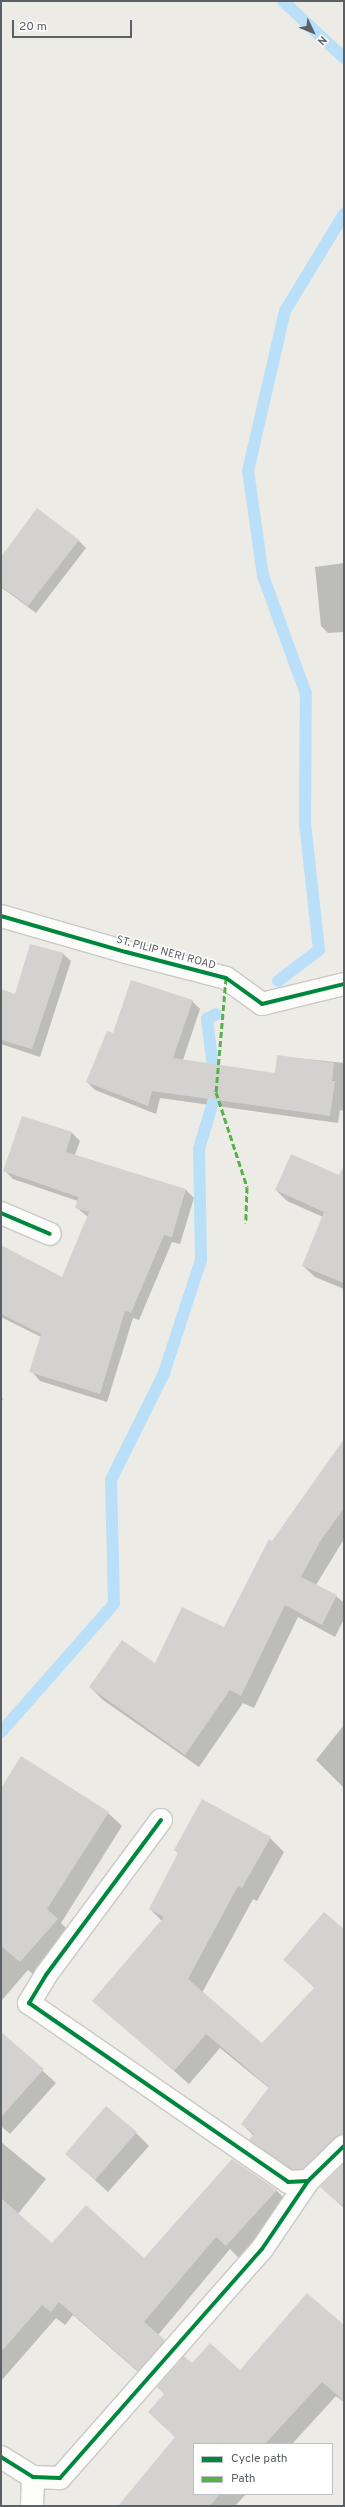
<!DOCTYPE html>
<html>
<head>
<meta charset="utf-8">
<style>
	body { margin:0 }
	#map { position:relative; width:345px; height:2507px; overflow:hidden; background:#ecebe6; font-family:Overpass,sans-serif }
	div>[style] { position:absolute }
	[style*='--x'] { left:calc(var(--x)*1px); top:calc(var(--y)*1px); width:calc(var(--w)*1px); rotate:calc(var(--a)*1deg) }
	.shadow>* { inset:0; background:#0003 }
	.stream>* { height:12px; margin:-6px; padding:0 6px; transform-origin:6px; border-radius:6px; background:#b9e0f8 }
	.building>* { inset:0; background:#d4d2d0 }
	.roads { filter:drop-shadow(1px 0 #c9c9c8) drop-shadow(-1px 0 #c9c9c8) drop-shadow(0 1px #c9c9c8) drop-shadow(0 -1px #c9c9c8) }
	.minor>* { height:22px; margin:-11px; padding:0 11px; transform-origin:11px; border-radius:11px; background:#fcfcfb }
	.quiet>* { height:3px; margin-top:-1.5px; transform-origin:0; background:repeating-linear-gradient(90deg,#58b04a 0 6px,transparent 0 9px) }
	.cycleway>* { height:4px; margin:-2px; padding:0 2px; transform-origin:2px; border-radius:2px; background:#00873e }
	span { translate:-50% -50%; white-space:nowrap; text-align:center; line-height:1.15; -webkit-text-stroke:3px #fff; paint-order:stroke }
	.street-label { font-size:11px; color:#5b6065 }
	.frame { position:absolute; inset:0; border:2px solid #5b6065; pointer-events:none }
	.legend { position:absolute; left:193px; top:2443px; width:140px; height:52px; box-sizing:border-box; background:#fff; border:1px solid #bdbfc1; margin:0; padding:5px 7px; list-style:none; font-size:12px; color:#5b6065 }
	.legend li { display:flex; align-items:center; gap:8px; height:20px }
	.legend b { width:20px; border:1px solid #bdbfc1 }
	.north { position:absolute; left:293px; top:12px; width:40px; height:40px; -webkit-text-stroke:3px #fff; paint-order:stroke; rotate:133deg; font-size:11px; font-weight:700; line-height:16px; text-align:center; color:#5b6065 }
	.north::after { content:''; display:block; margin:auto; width:14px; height:18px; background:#5b6065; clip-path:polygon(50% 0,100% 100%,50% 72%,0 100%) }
	.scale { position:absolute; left:12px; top:20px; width:120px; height:18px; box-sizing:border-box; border:2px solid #5b6065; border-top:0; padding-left:5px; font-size:12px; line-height:14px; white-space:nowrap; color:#5b6065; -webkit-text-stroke:3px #fff; paint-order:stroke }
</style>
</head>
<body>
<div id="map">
	<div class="shadow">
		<i style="clip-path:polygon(78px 540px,86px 548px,36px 613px,1px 587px,1px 558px)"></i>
		<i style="clip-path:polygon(344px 563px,344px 632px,328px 633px,321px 626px,315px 567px)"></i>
		<i style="clip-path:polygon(63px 954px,71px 961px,40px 1057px,1px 1044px,1px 990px,16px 995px)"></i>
		<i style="clip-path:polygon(192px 1001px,200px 1009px,183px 1060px,275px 1074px,278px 1056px,344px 1063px,344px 1111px,340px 1110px,338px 1123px,160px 1098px,156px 1114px,95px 1090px,87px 1082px,113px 1034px)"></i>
		<i style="clip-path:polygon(23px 1117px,72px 1133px,80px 1141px,75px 1155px,186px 1190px,194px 1198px,180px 1244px,172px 1242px,139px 1320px,133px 1318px,107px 1402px,40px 1381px,33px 1373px,41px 1337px,1px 1317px,1px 1246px,63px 1278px,88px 1217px,76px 1207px,78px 1201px,13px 1179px,5px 1171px)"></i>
		<i style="clip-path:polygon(344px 1179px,344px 1289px,315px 1277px,303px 1266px,323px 1217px,287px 1201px,276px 1190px)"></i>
		<i style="clip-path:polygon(1px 1396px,3px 1399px,1px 1403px)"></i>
		<i style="clip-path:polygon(344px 1464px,344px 1539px,316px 1585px,336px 1596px,344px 1603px,344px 1619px,335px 1637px,298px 1617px,254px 1708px,243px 1703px,199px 1767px,103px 1700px,90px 1687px,156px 1665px,224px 1628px,273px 1542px)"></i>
		<i style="clip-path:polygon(344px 1725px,344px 1788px,316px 1760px)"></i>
		<i style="clip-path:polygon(1px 1789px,108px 1813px,122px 1826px,61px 1923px,71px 1933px,34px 1975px,28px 1970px,2px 2000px)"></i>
		<i style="clip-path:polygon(270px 1838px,284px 1852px,257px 1901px,253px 1899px,202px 1993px,262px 2044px,315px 1988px,284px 1959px,344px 1931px,344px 2156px,307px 2183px,265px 2154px,250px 2140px,254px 2136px,242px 2124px,269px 2088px,220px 2048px,189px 2084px,94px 2001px,162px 1921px,150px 1909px,179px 1854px,175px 1850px)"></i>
		<i style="clip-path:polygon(7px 2038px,56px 2083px,10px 2134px,1px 2126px,1px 2045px)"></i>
		<i style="clip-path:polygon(136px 2133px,149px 2146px,108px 2192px,66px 2154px)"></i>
		<i style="clip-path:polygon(1px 2142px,46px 2179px,18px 2214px,52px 2244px,144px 2260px,232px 2160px,277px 2191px,290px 2204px,240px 2259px,230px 2249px,158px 2335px,178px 2354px,152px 2384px,73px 2315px,65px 2325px,56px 2318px,1px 2381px)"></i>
		<i style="clip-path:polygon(344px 2165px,344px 2208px,321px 2187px)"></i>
		<i style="clip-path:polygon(344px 2326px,344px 2402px,336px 2396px,292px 2444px,194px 2444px,194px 2494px,246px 2494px,235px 2506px,119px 2506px,176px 2438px,149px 2412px)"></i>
	</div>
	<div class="stream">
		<i style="--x:283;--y:1;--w:83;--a:43.1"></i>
		<i style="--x:278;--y:981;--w:51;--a:-37.1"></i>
		<i style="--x:319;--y:950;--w:127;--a:-96.3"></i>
		<i style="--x:305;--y:824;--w:130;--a:-89.6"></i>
		<i style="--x:306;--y:694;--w:126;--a:-110"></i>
		<i style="--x:263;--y:576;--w:106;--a:-98.1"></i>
		<i style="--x:248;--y:471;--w:164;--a:-77"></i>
		<i style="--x:285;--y:311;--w:114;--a:-58.7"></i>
		<i style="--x:1;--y:1732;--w:171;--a:-48.6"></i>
		<i style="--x:114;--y:1604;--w:124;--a:-91.4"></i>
		<i style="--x:111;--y:1480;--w:119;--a:-63.6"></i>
		<i style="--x:164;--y:1373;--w:119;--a:-71.9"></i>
		<i style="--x:201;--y:1260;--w:111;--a:-91"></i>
		<i style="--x:199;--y:1149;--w:59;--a:-73.4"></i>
		<i style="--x:216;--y:1092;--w:74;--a:-97"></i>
		<i style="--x:207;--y:1019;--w:10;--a:-29"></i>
	</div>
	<div class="building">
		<i style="clip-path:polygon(37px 508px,79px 540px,28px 606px,1px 586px,1px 557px)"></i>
		<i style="clip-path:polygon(30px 944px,64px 953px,32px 1049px,1px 1040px,1px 989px,15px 994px)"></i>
		<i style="clip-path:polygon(131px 980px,193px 1000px,173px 1058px,275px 1073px,277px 1055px,334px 1063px,332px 1081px,335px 1081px,330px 1116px,152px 1091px,148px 1106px,86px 1082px,107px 1031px,113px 1033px)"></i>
		<i style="clip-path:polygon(22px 1116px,72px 1132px,66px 1152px,186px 1189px,172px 1237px,164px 1235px,131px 1313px,125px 1311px,100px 1394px,29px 1372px,41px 1334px,1px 1314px,1px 1245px,62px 1277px,89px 1212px,75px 1208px,78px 1197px,3px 1171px)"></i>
		<i style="clip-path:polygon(291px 1154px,339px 1175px,344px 1166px,344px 1283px,302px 1266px,324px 1212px,275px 1190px)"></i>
		<i style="clip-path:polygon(344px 1439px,344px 1508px,321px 1540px,301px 1577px,337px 1595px,322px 1625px,285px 1605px,241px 1696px,230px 1690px,185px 1755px,89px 1687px,122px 1640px,155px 1663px,182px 1607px,224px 1627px,269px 1539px,272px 1541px)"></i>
		<i style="clip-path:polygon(21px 1756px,109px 1812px,47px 1909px,58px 1919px,20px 1962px,1px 1946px,1px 1788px)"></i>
		<i style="clip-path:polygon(202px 1799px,271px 1837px,242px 1888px,238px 1886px,188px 1979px,262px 2043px,315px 1987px,283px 1960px,324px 1912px,344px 1929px,344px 2134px,335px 2137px,303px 2169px,292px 2169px,249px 2140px,254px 2134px,241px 2124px,269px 2087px,206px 2034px,174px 2071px,92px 2001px,164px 1917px,149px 1909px,178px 1853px,174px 1850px)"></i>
		<i style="clip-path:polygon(1px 2032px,44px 2069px,1px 2117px)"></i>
		<i style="clip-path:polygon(106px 2106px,137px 2132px,95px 2180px,65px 2154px)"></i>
		<i style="clip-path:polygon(232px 2159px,277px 2190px,226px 2246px,216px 2237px,144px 2322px,165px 2340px,138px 2371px,59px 2302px,51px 2312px,42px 2305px,1px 2352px,1px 2198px,52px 2243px,86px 2205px,144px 2258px)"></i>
		<i style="clip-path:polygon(344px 2163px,344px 2207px,320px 2187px)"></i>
		<i style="clip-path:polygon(307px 2293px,344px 2325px,344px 2401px,322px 2382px,265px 2444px,194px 2444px,194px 2494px,220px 2494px,210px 2506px,118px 2506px,175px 2437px,148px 2412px,164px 2394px,157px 2387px,184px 2356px,192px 2363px,210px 2343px,240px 2370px)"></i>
	</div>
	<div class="roads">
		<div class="minor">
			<i style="--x:1;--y:916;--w:130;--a:16.1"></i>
			<i style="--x:126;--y:952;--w:103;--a:14.6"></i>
			<i style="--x:226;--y:978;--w:44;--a:35.8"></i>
			<i style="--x:262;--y:1004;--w:84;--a:-13.7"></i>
			<i style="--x:1;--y:1213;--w:53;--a:23.2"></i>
			<i style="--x:161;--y:1820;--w:193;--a:126.6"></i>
			<i style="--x:46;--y:1975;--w:33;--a:121"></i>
			<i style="--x:29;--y:2003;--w:315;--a:34.6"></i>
			<i style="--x:288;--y:2182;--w:20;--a:-3"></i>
			<i style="--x:308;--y:2181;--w:50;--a:-44.2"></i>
			<i style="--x:1;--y:2457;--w:38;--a:32"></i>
			<i style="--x:33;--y:2477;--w:27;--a:2"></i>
			<i style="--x:60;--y:2478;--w:305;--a:-48.6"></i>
			<i style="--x:262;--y:2249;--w:82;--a:-55.9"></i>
			<i style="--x:32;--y:2506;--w:29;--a:-88"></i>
		</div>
	</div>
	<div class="quiet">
		<i style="--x:226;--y:978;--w:114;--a:95"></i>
		<i style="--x:216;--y:1092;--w:100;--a:71.9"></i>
		<i style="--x:247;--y:1187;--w:36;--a:92"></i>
	</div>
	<div class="cycleway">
		<i style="--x:1;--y:916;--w:130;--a:16.1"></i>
		<i style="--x:126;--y:952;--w:103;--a:14.6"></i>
		<i style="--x:226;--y:978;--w:44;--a:35.8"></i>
		<i style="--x:262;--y:1004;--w:84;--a:-13.7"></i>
		<i style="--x:1;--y:1213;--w:53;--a:23.2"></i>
		<i style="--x:161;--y:1820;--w:193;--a:126.6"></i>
		<i style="--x:46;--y:1975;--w:33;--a:121"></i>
		<i style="--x:29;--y:2003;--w:315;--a:34.6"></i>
		<i style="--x:288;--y:2182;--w:20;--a:-3"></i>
		<i style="--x:308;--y:2181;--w:50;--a:-44.2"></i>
		<i style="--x:1;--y:2457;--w:38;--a:32"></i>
		<i style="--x:33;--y:2477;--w:27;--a:2"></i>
		<i style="--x:60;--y:2478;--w:305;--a:-48.6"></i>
		<i style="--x:262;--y:2249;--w:82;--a:-55.9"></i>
	</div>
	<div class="street-label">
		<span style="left:166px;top:953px;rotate:15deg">ST. PILIP NERI ROAD</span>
	</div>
	<div class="frame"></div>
	<ul class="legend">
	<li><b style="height:5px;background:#00873e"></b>Cycle path</li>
	<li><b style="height:5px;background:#58b04a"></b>Path</li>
	</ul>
	<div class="north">N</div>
	<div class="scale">20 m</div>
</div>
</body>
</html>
